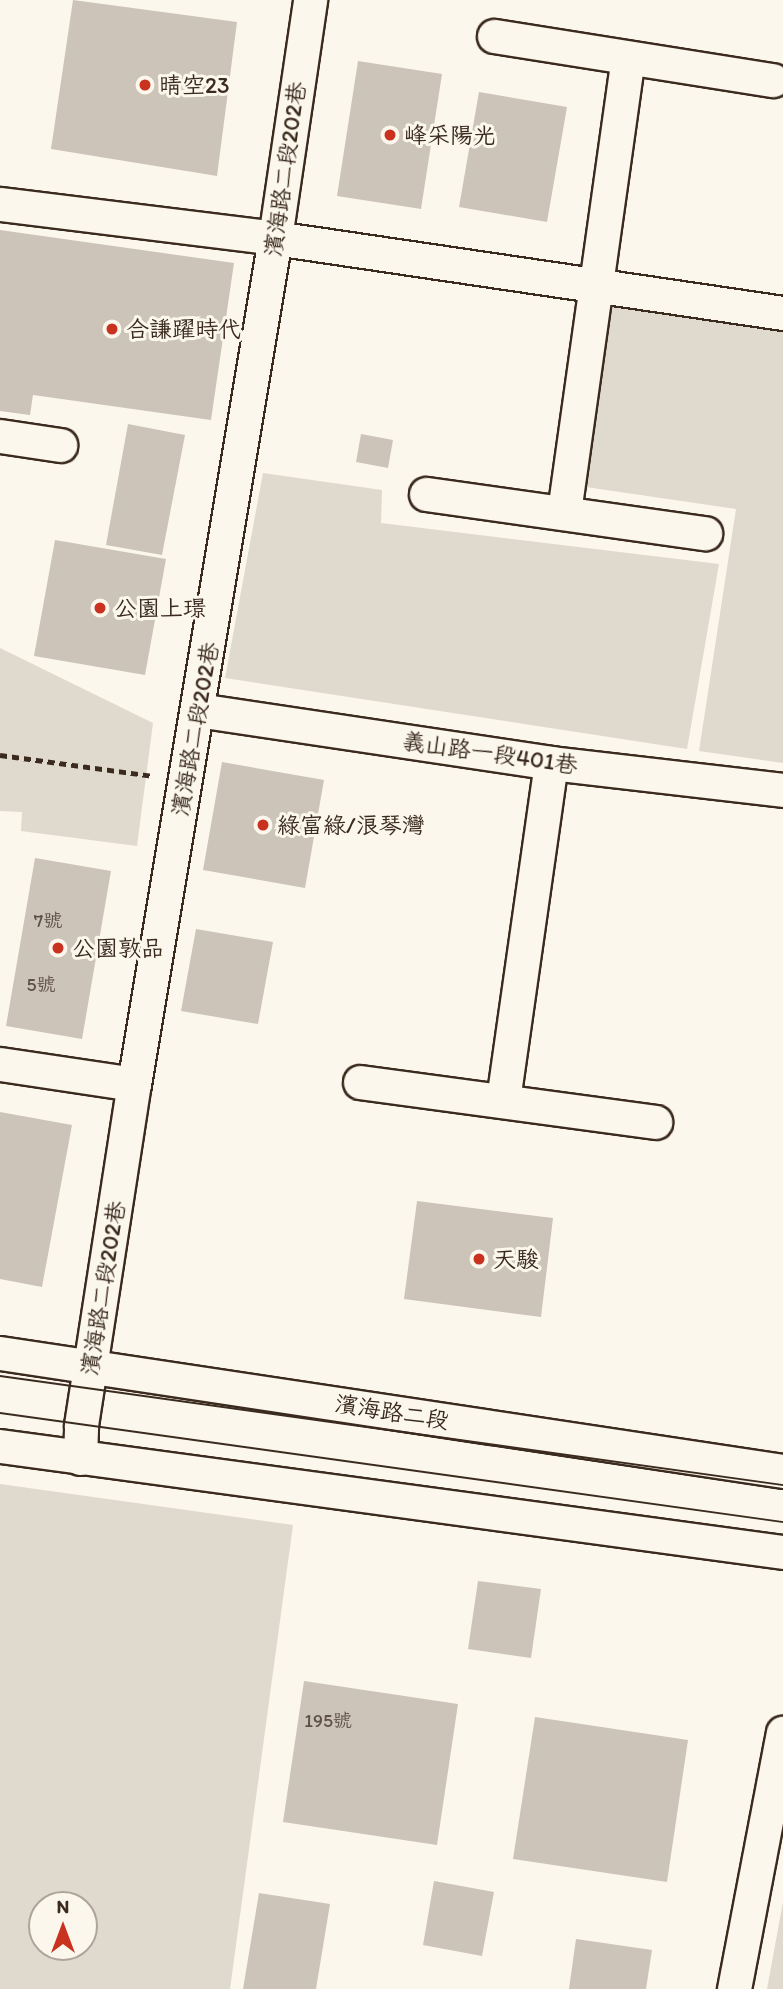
<!DOCTYPE html>
<html>
<head>
<meta charset="utf-8">
<style>
	body { margin:0 }
	#map { position:relative; width:783px; height:1989px; overflow:hidden; background:#fbf7ec; font-family:Itim,"LXGW WenKai TC",sans-serif }
	div>[style] { position:absolute }
	[style*='--x'] { left:calc(var(--x)*1px); top:calc(var(--y)*1px); width:calc(var(--w)*1px); rotate:calc(var(--a)*1deg) }
	.green>* { inset:0; background:#dfd9ce }
	.building>* { inset:0; background:#ccc4b9 }
	.path>* { height:4.5px; margin-top:-2.25px; transform-origin:0; background:repeating-linear-gradient(90deg,#3b2a1e 0 7px,transparent 0 12px) }
	.roads { filter:drop-shadow(2px 0 #3b2a1e) drop-shadow(-2px 0 #3b2a1e) drop-shadow(0 2px #3b2a1e) drop-shadow(0 -2px #3b2a1e) }
	.minor>* { height:33px; margin:-16.5px; padding:0 16.5px; transform-origin:16.5px; border-radius:16.5px; background:#fbf7ec }
	.tram>* { height:2px; margin:-1px; padding:0 1px; transform-origin:1px; border-radius:1px; background:#3b2a1e }
	.dots>* { width:19px; height:19px; translate:-50% -50%; box-sizing:border-box; border:4px solid #fbf7ec; border-radius:50% }
	span { translate:-50% -50%; white-space:nowrap; text-align:center; line-height:1.15; -webkit-text-stroke:6px #fbf7ec; paint-order:stroke }
	.number-label { font-size:19px; color:#5f5045 }
	.number-label span { -webkit-text-stroke-width:0 }
	.poi-label { font-size:23px; color:#3b2a1e }
	.left { translate:0 -50%; text-align:left }
	.street-label { font-size:23px; color:#3b2a1e }
	.north { position:absolute; left:28px; top:1891px; width:70px; height:70px; box-sizing:border-box; background:#fbf7ec; border:2px solid #aea59a; border-radius:50%; rotate:0deg; font-size:19px; font-weight:700; line-height:28px; text-align:center; color:#3b2a1e }
	.north::after { content:''; display:block; margin:auto; width:24px; height:32px; background:#c8321e; clip-path:polygon(50% 0,100% 100%,50% 72%,0 100%) }
</style>
</head>
<body>
<div id="map">
	<div class="green">
		<i style="clip-path:polygon(606px 305px,783px 332px,783px 763px,699px 751px,736px 509px,579px 486px)"></i>
		<i style="clip-path:polygon(263px 473px,382px 490px,381px 523px,719px 564px,687px 749px,225px 678px)"></i>
		<i style="clip-path:polygon(0 648px,153px 723px,137px 846px,21px 831px,22px 812px,0 811px)"></i>
		<i style="clip-path:polygon(evenodd,0 1484px,293px 1525px,230px 1989px,0 1989px,0 1484px,42px 1905px,84px 1905px,84px 1947px,42px 1947px,42px 1905px)"></i>
		<i style="clip-path:polygon(783px 1902px,783px 1989px,767px 1989px)"></i>
	</div>
	<div class="building">
		<i style="clip-path:polygon(73px 0,237px 22px,217px 176px,51px 149px)"></i>
		<i style="clip-path:polygon(358px 61px,442px 74px,421px 209px,337px 196px)"></i>
		<i style="clip-path:polygon(479px 92px,567px 107px,547px 222px,459px 207px)"></i>
		<i style="clip-path:polygon(0 230px,234px 263px,211px 420px,33px 395px,30px 415px,0 411px)"></i>
		<i style="clip-path:polygon(128px 424px,185px 435px,162px 555px,106px 545px)"></i>
		<i style="clip-path:polygon(361px 434px,393px 440px,388px 468px,356px 462px)"></i>
		<i style="clip-path:polygon(55px 540px,166px 559px,145px 675px,34px 656px)"></i>
		<i style="clip-path:polygon(222px 762px,324px 780px,305px 888px,203px 870px)"></i>
		<i style="clip-path:polygon(35px 858px,111px 871px,82px 1039px,6px 1026px)"></i>
		<i style="clip-path:polygon(196px 929px,273px 942px,258px 1024px,181px 1011px)"></i>
		<i style="clip-path:polygon(0 1112px,72px 1125px,42px 1287px,0 1279px)"></i>
		<i style="clip-path:polygon(417px 1201px,553px 1218px,541px 1317px,404px 1299px)"></i>
		<i style="clip-path:polygon(478px 1581px,541px 1589px,531px 1658px,468px 1649px)"></i>
		<i style="clip-path:polygon(304px 1681px,458px 1704px,437px 1845px,283px 1822px)"></i>
		<i style="clip-path:polygon(535px 1717px,688px 1740px,667px 1882px,513px 1859px)"></i>
		<i style="clip-path:polygon(434px 1881px,494px 1892px,482px 1956px,423px 1945px)"></i>
		<i style="clip-path:polygon(259px 1893px,330px 1904px,316px 1989px,243px 1989px)"></i>
		<i style="clip-path:polygon(576px 1939px,652px 1950px,646px 1989px,569px 1989px)"></i>
	</div>
	<div class="path">
		<i style="--x:0;--y:755;--w:154;--a:7.8"></i>
	</div>
	<div class="roads">
		<div class="minor">
			<i style="--x:494;--y:36;--w:282;--a:9"></i>
			<i style="--x:0;--y:204;--w:277;--a:7"></i>
			<i style="--x:275;--y:238;--w:514;--a:8.4"></i>
			<i style="--x:0;--y:436;--w:61;--a:8.5"></i>
			<i style="--x:426;--y:494;--w:282;--a:8"></i>
			<i style="--x:564;--y:512;--w:458;--a:-82"></i>
			<i style="--x:198;--y:710;--w:357;--a:8.5"></i>
			<i style="--x:551;--y:763;--w:234;--a:6.6"></i>
			<i style="--x:0;--y:1064;--w:135;--a:8.5"></i>
			<i style="--x:360;--y:1082;--w:298;--a:7.7"></i>
			<i style="--x:503;--y:1100;--w:340;--a:-81.9"></i>
			<i style="--x:0;--y:1353;--w:792;--a:8.57"></i>
			<i style="--x:0;--y:1446;--w:790;--a:7.71"></i>
			<i style="--x:80;--y:1458;--w:33;--a:-88"></i>
			<i style="--x:81;--y:1425;--w:345;--a:-81.2"></i>
			<i style="--x:134;--y:1084;--w:858;--a:-80.54"></i>
			<i style="--x:275;--y:238;--w:241;--a:-81.6"></i>
			<i style="--x:734;--y:1989;--w:261;--a:-79.2"></i>
		</div>
	</div>
	<div class="tram">
		<i style="--x:0;--y:1376;--w:791;--a:7.93"></i>
		<i style="--x:0;--y:1413;--w:791;--a:7.93"></i>
	</div>
	<div class="dots">
		<i style="left:145px;top:85px;background:#c8321e"></i>
		<i style="left:390px;top:135px;background:#c8321e"></i>
		<i style="left:112px;top:329px;background:#c8321e"></i>
		<i style="left:100px;top:608px;background:#c8321e"></i>
		<i style="left:263px;top:825px;background:#c8321e"></i>
		<i style="left:58px;top:948px;background:#c8321e"></i>
		<i style="left:479px;top:1259px;background:#c8321e"></i>
	</div>
	<div class="number-label">
		<span style="left:48px;top:921px">7號</span>
		<span style="left:41px;top:985px">5號</span>
		<span style="left:328px;top:1721px">195號</span>
	</div>
	<div class="poi-label">
		<span class="left" style="left:159px;top:85px">晴空23</span>
		<span class="left" style="left:404px;top:135px">峰采陽光</span>
		<span class="left" style="left:126px;top:329px">合謙躍時代</span>
		<span class="left" style="left:114px;top:608px">公園上璟</span>
		<span class="left" style="left:277px;top:825px">綠富綠/浪琴灣</span>
		<span class="left" style="left:72px;top:948px">公園敦品</span>
		<span class="left" style="left:493px;top:1259px">天駿</span>
	</div>
	<div class="street-label">
		<span style="left:285px;top:169px;rotate:-82deg">濱海路二段202巷</span>
		<span style="left:195px;top:729px;rotate:-80deg">濱海路二段202巷</span>
		<span style="left:490px;top:753px;rotate:8deg">義山路一段401巷</span>
		<span style="left:103px;top:1288px;rotate:-81deg">濱海路二段202巷</span>
		<span style="left:392px;top:1412px;rotate:9deg">濱海路二段</span>
	</div>
	<div class="north">N</div>
</div>
</body>
</html>
